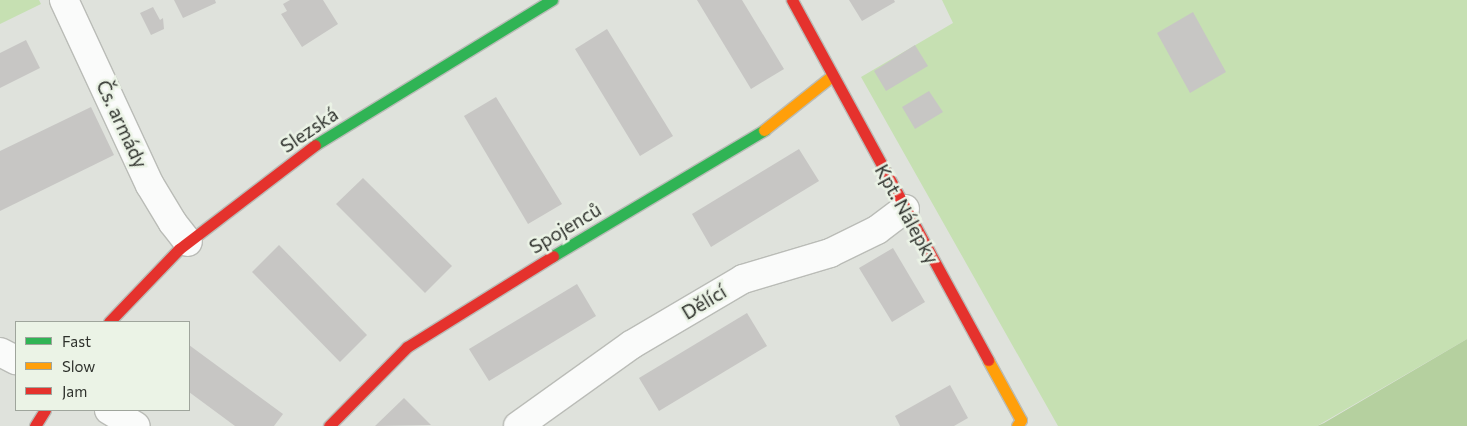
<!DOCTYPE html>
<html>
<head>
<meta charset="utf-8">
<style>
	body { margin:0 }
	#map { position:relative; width:1467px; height:426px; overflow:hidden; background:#dfe2dc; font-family:Commissioner,sans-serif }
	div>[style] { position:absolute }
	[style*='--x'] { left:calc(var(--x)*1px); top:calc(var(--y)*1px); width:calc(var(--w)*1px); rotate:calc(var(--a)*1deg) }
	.green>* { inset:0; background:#c6e0b2 }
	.forest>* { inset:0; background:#b5d09f }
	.building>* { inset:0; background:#c7c6c4 }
	.roads { filter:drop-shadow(1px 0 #babcb7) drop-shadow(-1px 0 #babcb7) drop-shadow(0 1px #babcb7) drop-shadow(0 -1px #babcb7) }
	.street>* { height:28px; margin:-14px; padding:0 14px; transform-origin:14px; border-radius:14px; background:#fafbfa }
	.fast>* { height:11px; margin:-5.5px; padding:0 5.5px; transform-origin:5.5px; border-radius:5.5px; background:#30b455 }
	.slow>* { height:11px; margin:-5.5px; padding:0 5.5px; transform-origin:5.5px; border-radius:5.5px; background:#ff9f0a }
	.jam>* { height:11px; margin:-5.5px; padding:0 5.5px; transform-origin:5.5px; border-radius:5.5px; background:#e5322d }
	span { translate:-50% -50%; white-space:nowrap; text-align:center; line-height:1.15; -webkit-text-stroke:5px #ebf3e6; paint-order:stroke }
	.street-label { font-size:19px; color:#2e312c }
	.legend { position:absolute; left:15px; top:321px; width:175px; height:90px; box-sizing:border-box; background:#ebf3e6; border:1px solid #9fa59c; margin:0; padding:6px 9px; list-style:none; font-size:15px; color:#2e312c }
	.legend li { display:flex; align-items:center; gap:10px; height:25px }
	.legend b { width:25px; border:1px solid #9fa59c }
</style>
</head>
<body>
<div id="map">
	<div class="green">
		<i style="clip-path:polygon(0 0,39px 0,41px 4px,0 24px)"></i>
		<i style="clip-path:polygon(942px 0,1467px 0,1467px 339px,1317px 426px,1058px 426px,861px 77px,953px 23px)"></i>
	</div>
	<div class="forest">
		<i style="clip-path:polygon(1467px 339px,1467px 426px,1317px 426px,1324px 423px)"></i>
	</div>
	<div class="building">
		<i style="clip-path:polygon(174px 0,215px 0,216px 3px,183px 18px)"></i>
		<i style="clip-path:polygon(290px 0,323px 0,338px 24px,302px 47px,281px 14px,287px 11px,283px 4px)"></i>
		<i style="clip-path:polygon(697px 0,742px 0,784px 69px,751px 89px)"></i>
		<i style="clip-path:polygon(849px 0,894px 0,895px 2px,862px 21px)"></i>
		<i style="clip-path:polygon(153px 7px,160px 20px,163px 18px,164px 29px,151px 35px,140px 13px)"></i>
		<i style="clip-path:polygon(1193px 12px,1226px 72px,1190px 93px,1157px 33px)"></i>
		<i style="clip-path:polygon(607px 29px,673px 136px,640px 156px,575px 49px)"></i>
		<i style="clip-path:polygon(26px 40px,40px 68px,0 88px,0 53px)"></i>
		<i style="clip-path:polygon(915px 45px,928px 66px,886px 91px,874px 71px)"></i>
		<i style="clip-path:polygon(929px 91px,943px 112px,915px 129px,902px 107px)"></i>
		<i style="clip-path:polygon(496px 97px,562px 204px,528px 224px,464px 116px)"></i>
		<i style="clip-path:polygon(91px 107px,114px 155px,0 211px,0 151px)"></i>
		<i style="clip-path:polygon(799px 149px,819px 181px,711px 247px,692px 214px)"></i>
		<i style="clip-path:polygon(363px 178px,452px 266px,425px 293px,336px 204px)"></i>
		<i style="clip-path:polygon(279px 245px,367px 335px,340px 362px,252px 272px)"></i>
		<i style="clip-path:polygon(893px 248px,925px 302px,892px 322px,859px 268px)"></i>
		<i style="clip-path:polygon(577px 284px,596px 316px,489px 381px,469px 349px)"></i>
		<i style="clip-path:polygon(747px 313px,767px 346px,659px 411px,639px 378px)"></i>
		<i style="clip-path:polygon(189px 345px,283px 414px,274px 426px,235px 426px,189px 392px)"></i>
		<i style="clip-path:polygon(950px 385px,968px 418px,954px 426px,900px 426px,895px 416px)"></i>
		<i style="clip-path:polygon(404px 398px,431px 425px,375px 426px)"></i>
	</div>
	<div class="roads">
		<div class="street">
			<i style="--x:64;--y:0;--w:204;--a:65.1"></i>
			<i style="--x:150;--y:185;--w:44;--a:58.8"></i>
			<i style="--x:173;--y:223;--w:24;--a:52"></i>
			<i style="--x:0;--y:352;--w:18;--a:27"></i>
			<i style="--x:109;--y:410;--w:31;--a:31"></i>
			<i style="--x:518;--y:426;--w:139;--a:-35.6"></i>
			<i style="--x:631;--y:345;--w:130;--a:-30.5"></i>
			<i style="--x:743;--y:279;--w:91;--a:-16.6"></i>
			<i style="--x:830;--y:253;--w:52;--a:-26.1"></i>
			<i style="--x:877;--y:230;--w:35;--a:-37"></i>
		</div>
		<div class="fast">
			<i style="--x:315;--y:145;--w:278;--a:-31.5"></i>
			<i style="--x:553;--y:256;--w:246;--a:-30.8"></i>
		</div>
		<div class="slow">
			<i style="--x:764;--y:130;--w:87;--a:-38.5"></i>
			<i style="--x:988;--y:360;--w:68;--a:61.2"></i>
			<i style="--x:1021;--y:420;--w:7;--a:124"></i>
		</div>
		<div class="jam">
			<i style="--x:792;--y:0;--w:410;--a:61.4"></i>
			<i style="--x:109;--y:322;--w:101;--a:-46.2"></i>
			<i style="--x:179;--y:249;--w:171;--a:-37.4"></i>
			<i style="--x:35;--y:426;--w:19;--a:-58"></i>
			<i style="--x:329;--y:426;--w:111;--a:-45.4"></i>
			<i style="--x:407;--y:347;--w:172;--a:-31.9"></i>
		</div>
	</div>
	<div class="street-label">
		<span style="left:122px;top:124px;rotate:65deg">Čs. armády</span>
		<span style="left:309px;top:130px;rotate:-34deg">Slezská</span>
		<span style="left:907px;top:214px;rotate:61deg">Kpt. Nálepky</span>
		<span style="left:565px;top:228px;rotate:-31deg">Spojenců</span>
		<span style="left:704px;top:302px;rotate:-31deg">Dělící</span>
	</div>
	<ul class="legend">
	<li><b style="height:6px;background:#30b455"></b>Fast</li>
	<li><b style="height:6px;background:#ff9f0a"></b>Slow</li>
	<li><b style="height:6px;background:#e5322d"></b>Jam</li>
	</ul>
</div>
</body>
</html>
